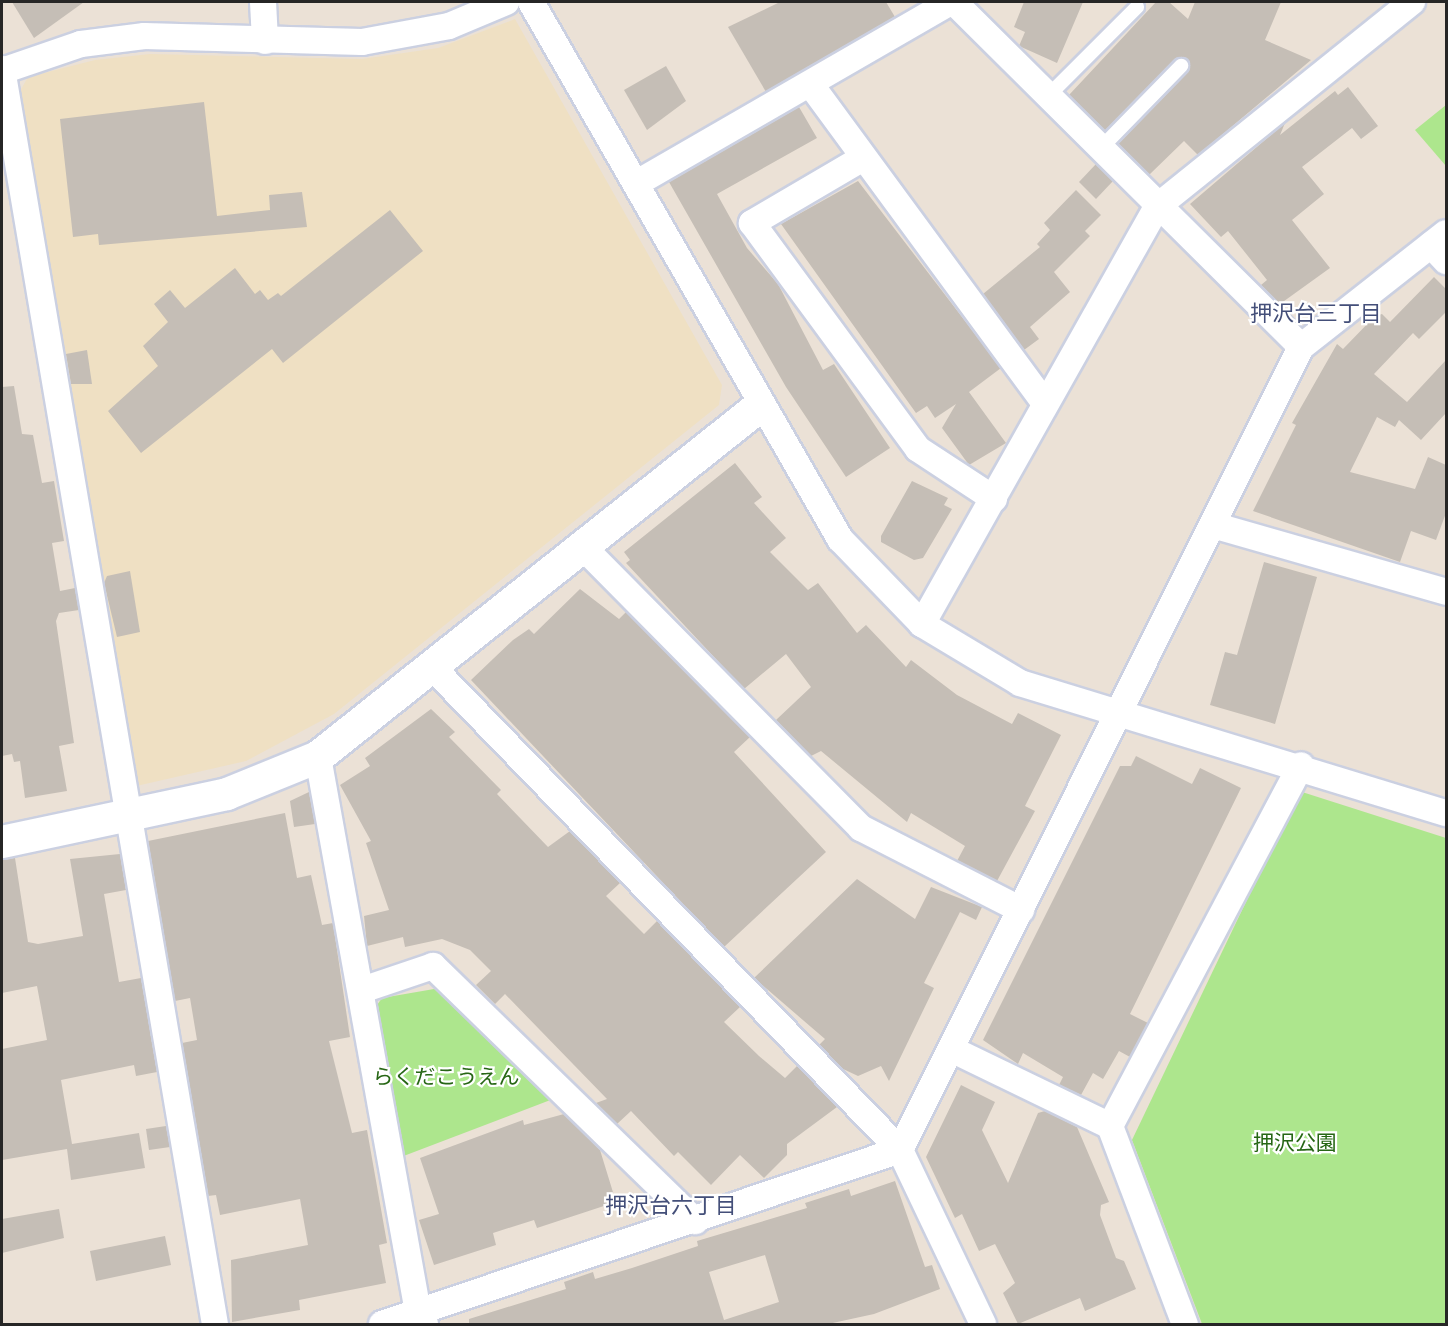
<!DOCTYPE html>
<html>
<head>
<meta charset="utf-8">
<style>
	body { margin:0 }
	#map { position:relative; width:1448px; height:1326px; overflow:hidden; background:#ebe1d6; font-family:Montserrat,"Noto Sans JP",sans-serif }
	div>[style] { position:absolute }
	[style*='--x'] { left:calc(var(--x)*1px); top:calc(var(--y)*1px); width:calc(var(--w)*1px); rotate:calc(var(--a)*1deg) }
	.education>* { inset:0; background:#efe0c3 }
	.green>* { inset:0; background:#ade68d }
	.building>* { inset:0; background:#c5beb6 }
	.roads { filter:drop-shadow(2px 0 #cbd0e1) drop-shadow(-2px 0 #cbd0e1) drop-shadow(0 2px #cbd0e1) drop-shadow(0 -2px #cbd0e1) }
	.service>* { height:14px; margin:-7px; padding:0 7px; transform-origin:7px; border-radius:7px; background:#fff }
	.minor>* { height:26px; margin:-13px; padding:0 13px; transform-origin:13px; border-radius:13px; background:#fff }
	.tertiary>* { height:32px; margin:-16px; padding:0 16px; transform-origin:16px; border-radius:16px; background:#fff }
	span { translate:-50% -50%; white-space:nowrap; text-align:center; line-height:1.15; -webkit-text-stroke:4.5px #fff; paint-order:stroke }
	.park-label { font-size:21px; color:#266614 }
	.neighbourhood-label { font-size:22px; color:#444f79 }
	.frame { position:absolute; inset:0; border:3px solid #262626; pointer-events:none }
</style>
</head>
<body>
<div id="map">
	<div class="education">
		<i style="clip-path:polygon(515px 19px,722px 385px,719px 405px,334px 714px,246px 761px,132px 787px,20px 91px,28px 77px,95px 60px,150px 54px,362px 59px,438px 48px)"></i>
	</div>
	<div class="green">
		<i style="clip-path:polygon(1446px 105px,1446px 166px,1415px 130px)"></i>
		<i style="clip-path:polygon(1299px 791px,1446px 838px,1446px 1324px,1202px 1324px,1132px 1140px)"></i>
		<i style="clip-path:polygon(434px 989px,445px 993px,553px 1099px,401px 1157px,375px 1008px,382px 998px)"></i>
	</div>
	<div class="building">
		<i style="clip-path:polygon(12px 2px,84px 2px,34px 38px)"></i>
		<i style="clip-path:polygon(780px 2px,886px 2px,895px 17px,766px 92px,728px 27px)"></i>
		<i style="clip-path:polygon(1024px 2px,1083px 2px,1057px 63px,1019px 46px,1025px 32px,1014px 27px)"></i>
		<i style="clip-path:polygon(1156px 2px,1169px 2px,1188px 19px,1195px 2px,1281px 2px,1265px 40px,1311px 60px,1198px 155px,1184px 141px,1149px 175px,1118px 144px,1187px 72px,1188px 60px,1175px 60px,1105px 131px,1069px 95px)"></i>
		<i style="clip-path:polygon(666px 66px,686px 101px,647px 130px,624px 90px)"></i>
		<i style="clip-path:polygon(1348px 87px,1378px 126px,1361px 139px,1352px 128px,1302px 167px,1324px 194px,1292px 220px,1330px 268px,1280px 304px,1261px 285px,1267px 280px,1228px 231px,1221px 237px,1190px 204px,1285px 123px,1280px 135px,1335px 91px,1338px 95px)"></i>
		<i style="clip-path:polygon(204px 102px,217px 216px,270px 210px,269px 195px,302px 192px,307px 227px,99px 245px,98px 234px,73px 237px,60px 119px)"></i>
		<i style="clip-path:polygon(799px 107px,817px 138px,717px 194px,747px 248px,778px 284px,823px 370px,834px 364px,890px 448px,846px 477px,786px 387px,669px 182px)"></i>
		<i style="clip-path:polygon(1096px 164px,1113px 181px,1096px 199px,1079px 182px)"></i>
		<i style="clip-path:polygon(858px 181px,1001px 368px,969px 392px,1006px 443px,969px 465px,942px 428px,956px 404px,935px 418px,927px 406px,916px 413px,781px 224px)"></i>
		<i style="clip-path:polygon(1076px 190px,1101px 215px,1085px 231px,1090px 236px,1054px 272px,1070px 292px,1030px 327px,1039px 339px,1024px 350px,983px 294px,1040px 247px,1037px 244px,1050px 230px,1044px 223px)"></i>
		<i style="clip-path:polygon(390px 210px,423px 251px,283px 363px,272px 349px,141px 453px,108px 411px,158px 366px,143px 346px,168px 322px,154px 304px,170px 290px,185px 308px,235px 268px,255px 294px,260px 290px,268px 300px,278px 293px,281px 296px)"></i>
		<i style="clip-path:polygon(1434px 277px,1446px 289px,1446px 312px,1419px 339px,1413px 333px,1374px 374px,1407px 402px,1446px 360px,1446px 413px,1421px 440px,1399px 420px,1395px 427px,1377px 417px,1350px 472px,1415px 489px,1428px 457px,1446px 465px,1446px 513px,1436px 540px,1411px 531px,1400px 562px,1253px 511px,1296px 425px,1292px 423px,1337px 344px,1343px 349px,1375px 316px,1382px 314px,1390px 322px)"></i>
		<i style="clip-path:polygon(87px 350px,92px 384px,71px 384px,66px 354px)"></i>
		<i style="clip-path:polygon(14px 386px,22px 434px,33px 435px,42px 483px,54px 481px,64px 541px,52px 543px,60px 591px,75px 588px,79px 610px,59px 613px,56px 621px,74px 743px,59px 746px,67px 791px,25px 798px,20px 761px,14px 762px,12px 754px,2px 756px,2px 387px)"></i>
		<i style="clip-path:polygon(735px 463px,762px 497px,754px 503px,786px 538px,770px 552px,808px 590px,818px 583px,857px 633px,866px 625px,906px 667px,911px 660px,957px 695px,1012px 724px,1018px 713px,1061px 735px,1025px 806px,1035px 811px,997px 881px,957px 861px,965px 846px,911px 813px,907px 822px,821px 751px,811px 756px,776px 720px,811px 687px,786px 654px,744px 689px,626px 563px,630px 560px,624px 552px)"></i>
		<i style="clip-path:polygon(912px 481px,948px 498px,944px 505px,952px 509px,923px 558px,914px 560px,881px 542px,881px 536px)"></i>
		<i style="clip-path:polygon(1264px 562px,1317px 577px,1275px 724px,1210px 705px,1225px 652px,1237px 655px)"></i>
		<i style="clip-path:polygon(130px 571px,140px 632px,117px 637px,104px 583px,107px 576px)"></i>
		<i style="clip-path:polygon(580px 589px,619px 619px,626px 612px,750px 737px,734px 752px,826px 852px,724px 947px,471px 680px,513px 640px,529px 629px,534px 634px)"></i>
		<i style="clip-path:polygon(431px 709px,455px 732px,449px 737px,501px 790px,497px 794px,548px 847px,570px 831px,620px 883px,606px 896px,644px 934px,657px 921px,729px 995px,740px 1007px,724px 1022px,759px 1056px,785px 1078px,797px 1066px,837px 1107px,787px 1144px,787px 1155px,764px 1178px,740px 1155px,711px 1185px,678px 1152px,674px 1156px,631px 1111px,617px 1124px,596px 1103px,607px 1099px,505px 994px,495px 1004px,476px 985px,491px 971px,470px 950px,442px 939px,405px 947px,403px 937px,367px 946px,364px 916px,389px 910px,366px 843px,371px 841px,340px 785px,370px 766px,365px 758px)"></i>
		<i style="clip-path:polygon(1136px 756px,1192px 784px,1200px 768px,1241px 788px,1130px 1014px,1148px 1023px,1130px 1057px,1119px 1051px,1103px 1079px,1093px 1073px,1081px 1095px,1059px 1085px,1063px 1077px,1023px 1053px,1018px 1064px,983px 1040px,1120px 766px,1131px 766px)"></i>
		<i style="clip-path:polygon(309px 792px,315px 824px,294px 827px,290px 801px)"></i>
		<i style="clip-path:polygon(285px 813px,297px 878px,311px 875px,322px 925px,333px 923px,350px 1037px,329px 1041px,352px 1133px,367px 1130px,387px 1243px,379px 1245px,386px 1283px,299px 1300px,300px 1310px,232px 1322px,231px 1260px,308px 1245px,300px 1199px,220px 1215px,216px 1195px,208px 1196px,182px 1043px,197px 1040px,190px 998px,175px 1001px,148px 841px)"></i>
		<i style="clip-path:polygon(120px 854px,126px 890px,104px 894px,119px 982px,141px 978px,157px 1072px,136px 1076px,134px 1065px,61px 1080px,72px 1144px,139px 1133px,145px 1168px,71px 1180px,67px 1149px,2px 1160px,2px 1049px,47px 1040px,37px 986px,2px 993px,2px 859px,15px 858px,28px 942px,38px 944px,83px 936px,70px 859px)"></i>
		<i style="clip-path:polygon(857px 879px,915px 919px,931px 887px,982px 907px,976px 920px,960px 912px,924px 983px,934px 988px,889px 1081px,881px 1066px,858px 1076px,841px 1068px,819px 1045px,825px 1039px,754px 978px)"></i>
		<i style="clip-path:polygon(961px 1085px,995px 1102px,982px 1130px,1008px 1183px,1038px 1113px,1045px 1111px,1077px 1127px,1109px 1202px,1101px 1205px,1100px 1215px,1116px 1258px,1124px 1261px,1136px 1289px,1085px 1311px,1080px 1298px,1018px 1324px,1003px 1293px,1015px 1283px,995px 1244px,979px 1251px,962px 1214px,955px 1218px,926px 1157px)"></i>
		<i style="clip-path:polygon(564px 1114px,600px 1150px,616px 1202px,537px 1228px,534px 1220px,493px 1233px,496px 1245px,434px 1265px,419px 1220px,439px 1214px,420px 1158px,523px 1120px,524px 1125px)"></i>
		<i style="clip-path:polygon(166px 1126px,170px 1147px,149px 1150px,146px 1129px)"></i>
		<i style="clip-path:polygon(evenodd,895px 1181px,925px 1267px,932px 1265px,940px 1289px,874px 1314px,828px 1324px,469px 1324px,469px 1319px,566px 1289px,564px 1282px,593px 1272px,595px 1279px,632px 1268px,698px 1246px,697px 1241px,807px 1208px,805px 1203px,849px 1189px,851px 1196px,895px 1181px,765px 1255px,779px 1302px,724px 1320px,709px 1272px,765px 1255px)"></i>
		<i style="clip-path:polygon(59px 1209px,64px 1238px,2px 1253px,2px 1219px)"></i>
		<i style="clip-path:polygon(165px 1236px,171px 1265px,96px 1281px,90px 1251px)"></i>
	</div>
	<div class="roads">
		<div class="service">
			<i style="--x:1048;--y:96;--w:126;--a:-45"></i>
			<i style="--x:1101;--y:148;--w:115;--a:-45.7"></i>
		</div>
		<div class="minor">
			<i style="--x:263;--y:2;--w:39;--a:87"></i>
			<i style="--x:531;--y:2;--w:620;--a:60.08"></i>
			<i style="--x:840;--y:539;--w:118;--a:46"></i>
			<i style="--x:922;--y:624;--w:114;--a:31"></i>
			<i style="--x:1020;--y:683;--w:445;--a:17"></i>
			<i style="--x:954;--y:2;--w:489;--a:44.8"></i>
			<i style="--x:2;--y:69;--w:1273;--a:80.37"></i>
			<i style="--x:2;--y:71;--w:83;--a:-18.9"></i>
			<i style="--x:81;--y:44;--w:64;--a:-7.2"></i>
			<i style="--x:144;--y:36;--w:218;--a:1.6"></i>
			<i style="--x:362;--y:42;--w:88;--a:-10.4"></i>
			<i style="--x:449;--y:26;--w:62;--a:-22.8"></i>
			<i style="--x:811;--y:85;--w:395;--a:53.7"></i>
			<i style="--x:863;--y:158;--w:129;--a:149.6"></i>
			<i style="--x:752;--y:223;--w:280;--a:53.7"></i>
			<i style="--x:918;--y:449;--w:91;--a:33.3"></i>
			<i style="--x:637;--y:183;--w:362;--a:-30"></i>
			<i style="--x:1431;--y:245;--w:22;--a:47"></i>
			<i style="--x:1213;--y:525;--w:242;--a:16"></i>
			<i style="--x:584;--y:548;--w:394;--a:45.3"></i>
			<i style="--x:861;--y:828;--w:180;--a:27.1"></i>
			<i style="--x:922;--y:624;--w:480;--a:-60.6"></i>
			<i style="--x:1158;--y:206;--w:326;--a:-38.8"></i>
			<i style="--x:435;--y:670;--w:668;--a:45.91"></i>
			<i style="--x:900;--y:1150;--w:193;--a:64.5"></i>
			<i style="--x:318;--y:757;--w:564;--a:79.79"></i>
			<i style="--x:418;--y:1312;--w:14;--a:60"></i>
			<i style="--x:362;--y:990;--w:75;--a:-18.7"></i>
			<i style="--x:433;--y:966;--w:366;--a:44.2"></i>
			<i style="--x:951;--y:1049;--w:177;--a:25.8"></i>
			<i style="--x:1110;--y:1126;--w:212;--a:69.3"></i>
			<i style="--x:1110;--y:1126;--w:408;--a:-62.1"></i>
			<i style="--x:382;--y:1324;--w:546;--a:-18.57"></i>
			<i style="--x:900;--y:1150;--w:898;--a:-63.46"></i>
			<i style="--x:1301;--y:347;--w:184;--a:-38.2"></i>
		</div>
		<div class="tertiary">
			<i style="--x:2;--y:842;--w:230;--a:-12"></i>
			<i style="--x:227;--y:794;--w:98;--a:-22.1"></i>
			<i style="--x:318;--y:757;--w:564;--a:-38.45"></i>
		</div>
	</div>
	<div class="park-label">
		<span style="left:446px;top:1077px">らくだこうえん</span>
		<span style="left:1295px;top:1143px">押沢公園</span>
	</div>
	<div class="neighbourhood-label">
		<span style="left:1316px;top:314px">押沢台三丁目</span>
		<span style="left:671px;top:1206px">押沢台六丁目</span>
	</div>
	<div class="frame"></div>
</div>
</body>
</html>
